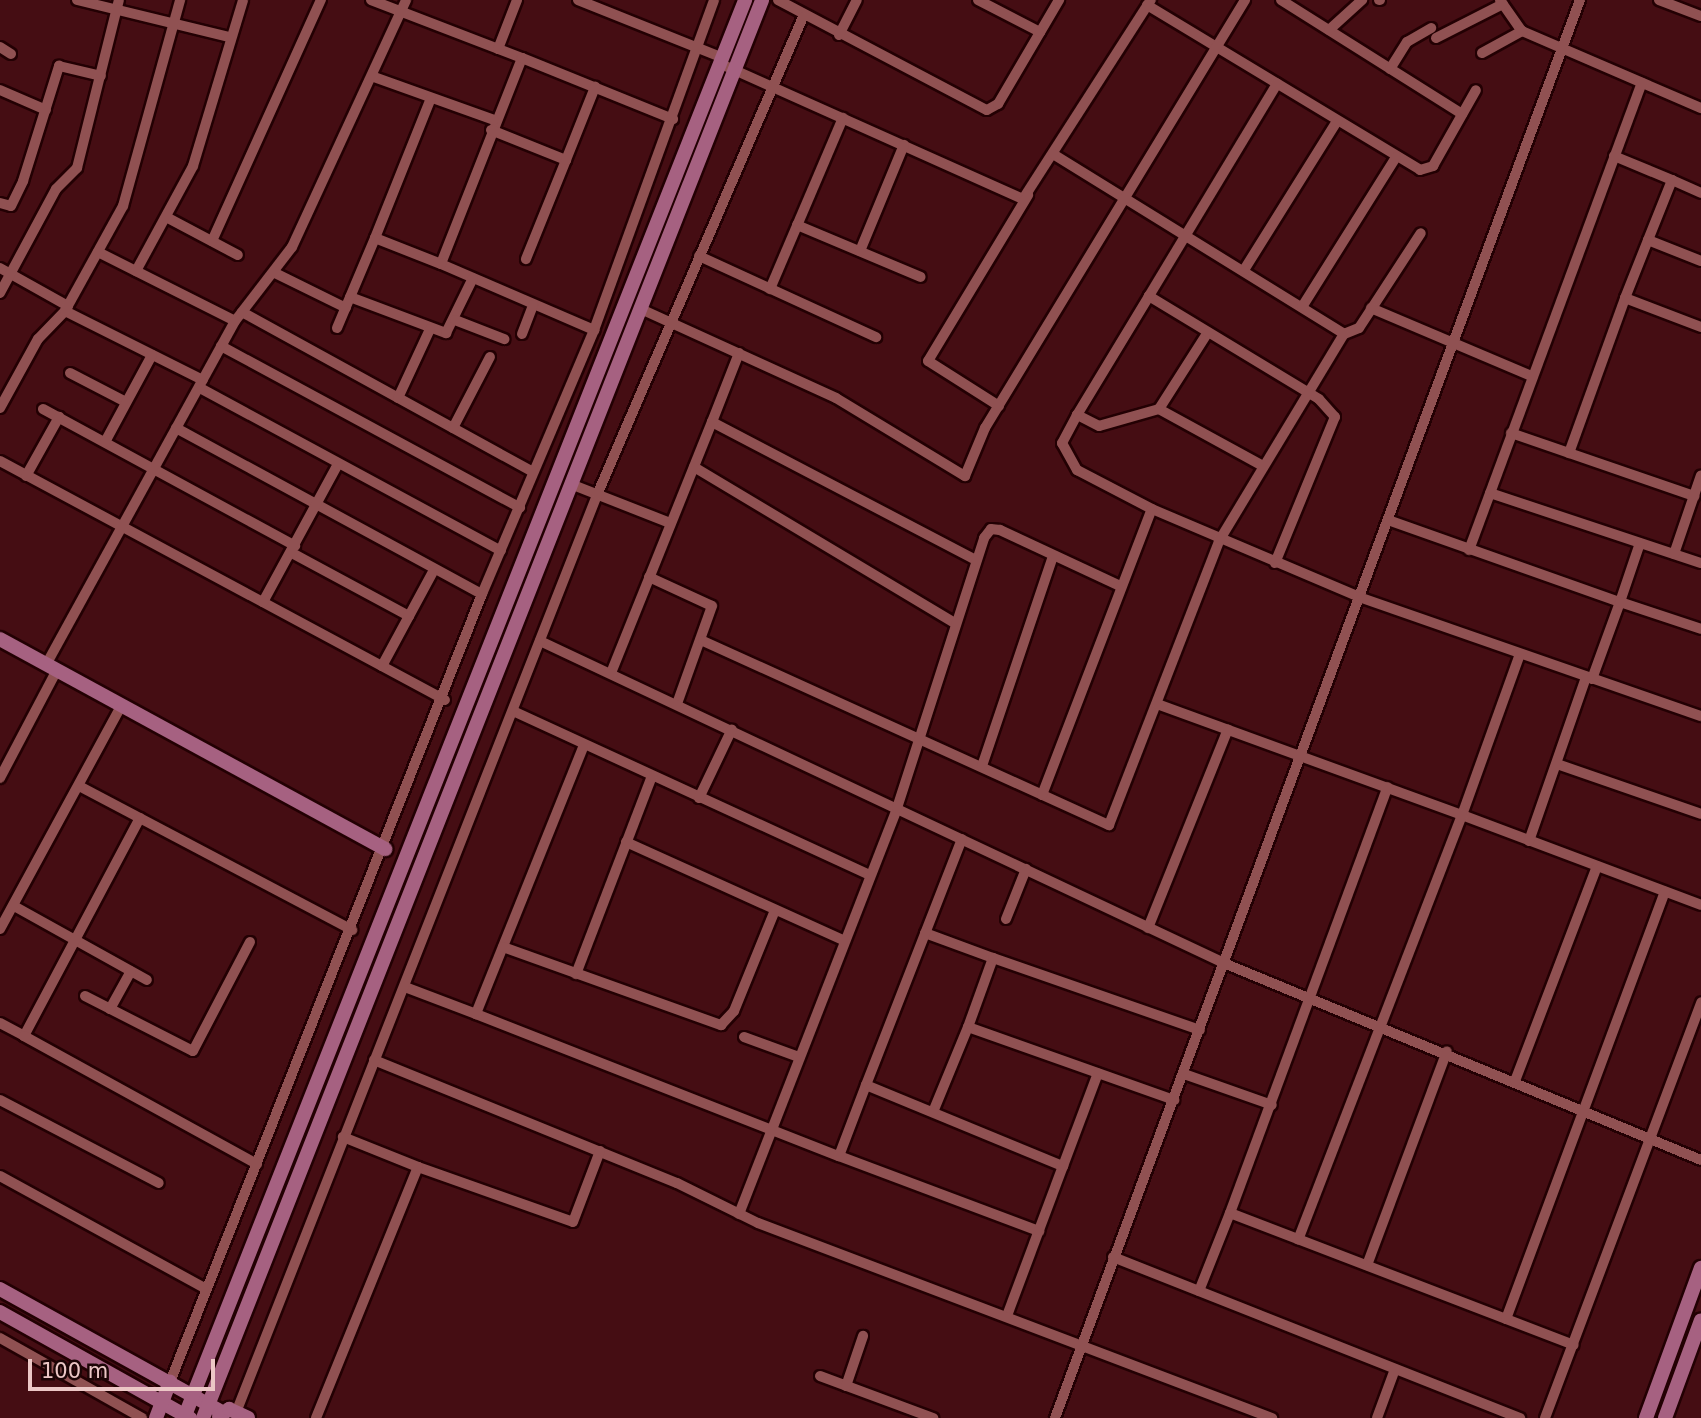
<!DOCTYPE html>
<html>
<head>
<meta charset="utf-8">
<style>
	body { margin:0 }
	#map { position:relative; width:1701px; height:1418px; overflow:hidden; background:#450d13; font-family:"DejaVu Sans",sans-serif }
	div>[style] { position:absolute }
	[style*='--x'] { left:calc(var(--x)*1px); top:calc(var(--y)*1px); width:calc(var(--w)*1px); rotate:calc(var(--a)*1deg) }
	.roads { filter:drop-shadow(2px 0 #230003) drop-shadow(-2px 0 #230003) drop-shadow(0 2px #230003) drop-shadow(0 -2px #230003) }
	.street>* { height:10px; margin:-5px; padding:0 5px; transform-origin:5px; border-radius:5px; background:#905152 }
	.secondary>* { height:14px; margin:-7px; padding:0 7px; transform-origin:7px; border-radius:7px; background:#a66181 }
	span { translate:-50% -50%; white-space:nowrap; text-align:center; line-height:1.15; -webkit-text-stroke:5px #1c0506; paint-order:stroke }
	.scale { position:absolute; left:28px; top:1359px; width:187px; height:32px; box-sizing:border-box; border:4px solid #ecc7c6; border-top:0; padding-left:9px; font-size:21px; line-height:24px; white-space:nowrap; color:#ecc7c6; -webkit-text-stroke:5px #1c0506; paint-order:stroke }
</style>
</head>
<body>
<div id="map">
	<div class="roads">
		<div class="street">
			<i style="--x:77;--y:0;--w:156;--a:13.7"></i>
			<i style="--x:371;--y:0;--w:162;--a:21"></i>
			<i style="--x:522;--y:58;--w:221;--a:111.5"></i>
			<i style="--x:441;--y:264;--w:167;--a:23.3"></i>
			<i style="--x:578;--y:0;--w:156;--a:21.8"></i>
			<i style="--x:778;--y:0;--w:236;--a:27.8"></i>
			<i style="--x:987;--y:110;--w:13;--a:-29"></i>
			<i style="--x:998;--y:104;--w:121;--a:-59.6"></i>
			<i style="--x:978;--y:0;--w:70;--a:27.3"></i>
			<i style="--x:1281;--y:0;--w:214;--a:32.2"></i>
			<i style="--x:1379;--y:0;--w:1;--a:0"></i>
			<i style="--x:1500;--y:0;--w:38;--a:55"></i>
			<i style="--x:1522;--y:31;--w:195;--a:23.3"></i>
			<i style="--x:1659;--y:0;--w:45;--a:20.9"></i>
			<i style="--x:1147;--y:5;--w:319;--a:31.1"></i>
			<i style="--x:1420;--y:170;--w:14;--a:-17"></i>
			<i style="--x:1433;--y:166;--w:87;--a:-60.5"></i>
			<i style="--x:1329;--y:30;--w:45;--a:-42.3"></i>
			<i style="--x:839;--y:35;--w:39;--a:-63"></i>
			<i style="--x:1436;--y:38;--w:75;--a:-26.9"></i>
			<i style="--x:0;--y:47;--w:13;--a:32"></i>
			<i style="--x:498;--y:49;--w:53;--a:-68.8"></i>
			<i style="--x:1482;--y:53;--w:46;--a:-28.8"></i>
			<i style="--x:522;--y:58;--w:163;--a:22"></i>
			<i style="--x:721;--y:64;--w:331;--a:24.1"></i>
			<i style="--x:1023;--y:199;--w:237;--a:-57.3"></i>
			<i style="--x:1390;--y:69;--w:32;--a:-58"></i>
			<i style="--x:1407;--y:42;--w:28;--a:-30"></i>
			<i style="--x:374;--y:77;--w:127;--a:19.7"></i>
			<i style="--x:0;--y:90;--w:50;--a:23.5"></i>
			<i style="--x:431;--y:98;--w:151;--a:111.8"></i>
			<i style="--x:375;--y:238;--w:71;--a:21.5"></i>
			<i style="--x:491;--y:130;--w:81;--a:21.8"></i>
			<i style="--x:566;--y:160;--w:107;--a:112"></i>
			<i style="--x:1053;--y:154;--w:342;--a:31.7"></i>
			<i style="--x:1344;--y:334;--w:16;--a:-22"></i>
			<i style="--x:1359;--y:328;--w:113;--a:-56.9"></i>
			<i style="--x:1614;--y:156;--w:63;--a:22.5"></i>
			<i style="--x:1672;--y:180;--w:65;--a:111.8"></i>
			<i style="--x:566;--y:160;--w:79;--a:-68.3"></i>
			<i style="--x:1672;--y:180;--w:32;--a:24"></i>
			<i style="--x:0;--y:203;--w:11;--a:15"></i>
			<i style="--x:11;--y:206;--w:28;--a:-64"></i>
			<i style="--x:23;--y:181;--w:121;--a:-72.6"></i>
			<i style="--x:59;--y:66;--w:43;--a:13.4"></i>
			<i style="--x:168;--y:218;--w:79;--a:27.9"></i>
			<i style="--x:797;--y:225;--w:134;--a:22.8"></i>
			<i style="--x:212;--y:241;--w:265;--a:-65.7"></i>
			<i style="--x:860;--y:251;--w:115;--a:-67.5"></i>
			<i style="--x:98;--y:252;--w:153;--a:26.7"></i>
			<i style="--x:699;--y:256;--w:195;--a:24.6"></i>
			<i style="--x:1701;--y:261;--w:57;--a:-158.4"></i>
			<i style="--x:1648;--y:240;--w:62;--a:111.6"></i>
			<i style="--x:1625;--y:298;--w:81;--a:20.9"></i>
			<i style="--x:0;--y:268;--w:78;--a:29.2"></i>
			<i style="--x:1244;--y:270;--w:176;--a:-58"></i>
			<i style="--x:136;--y:271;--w:119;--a:-61.5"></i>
			<i style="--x:193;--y:166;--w:173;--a:-73.2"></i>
			<i style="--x:275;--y:273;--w:79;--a:26.2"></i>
			<i style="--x:770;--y:289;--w:186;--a:-66.9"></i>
			<i style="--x:0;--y:293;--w:118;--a:-61.7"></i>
			<i style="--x:56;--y:189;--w:30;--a:-45"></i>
			<i style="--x:77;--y:168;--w:173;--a:-76"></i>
			<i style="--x:350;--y:297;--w:103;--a:20.6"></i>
			<i style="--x:446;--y:333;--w:61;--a:-63.9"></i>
			<i style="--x:1302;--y:307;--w:177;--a:-57.9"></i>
			<i style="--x:1371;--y:308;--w:174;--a:23"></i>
			<i style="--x:643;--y:310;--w:212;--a:24.5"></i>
			<i style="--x:836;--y:398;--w:151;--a:31.2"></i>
			<i style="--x:965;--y:476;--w:52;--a:-67.4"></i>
			<i style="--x:985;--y:428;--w:501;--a:-58.72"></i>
			<i style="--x:65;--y:311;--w:154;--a:26.6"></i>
			<i style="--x:242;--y:312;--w:332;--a:28.8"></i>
			<i style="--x:455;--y:320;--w:53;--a:21.2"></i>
			<i style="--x:337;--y:328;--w:98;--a:-67.1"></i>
			<i style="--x:522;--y:334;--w:31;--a:-69"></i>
			<i style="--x:221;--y:346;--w:340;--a:28.4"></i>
			<i style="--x:739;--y:353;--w:74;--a:111.4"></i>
			<i style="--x:712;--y:422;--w:298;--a:27.6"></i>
			<i style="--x:70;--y:373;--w:63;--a:27.4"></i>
			<i style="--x:200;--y:388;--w:342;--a:28.4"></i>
			<i style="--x:398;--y:398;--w:76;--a:-65.1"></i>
			<i style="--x:999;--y:406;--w:84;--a:-147.6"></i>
			<i style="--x:928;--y:361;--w:194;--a:-58.9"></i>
			<i style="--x:0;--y:408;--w:79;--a:-61.2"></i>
			<i style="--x:38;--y:339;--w:39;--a:-46"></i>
			<i style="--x:65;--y:311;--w:120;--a:-61.1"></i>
			<i style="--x:123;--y:206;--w:214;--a:-74.5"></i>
			<i style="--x:43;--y:409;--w:287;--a:28.5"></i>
			<i style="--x:1159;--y:409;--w:91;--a:-57.5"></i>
			<i style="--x:1077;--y:415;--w:139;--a:-58.8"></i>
			<i style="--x:176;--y:428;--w:348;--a:28.5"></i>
			<i style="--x:453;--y:428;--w:80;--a:-62.5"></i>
			<i style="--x:1511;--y:433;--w:194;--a:19"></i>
			<i style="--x:105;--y:442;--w:99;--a:-61.6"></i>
			<i style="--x:1569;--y:453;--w:165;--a:-70.1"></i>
			<i style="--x:0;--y:461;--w:505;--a:28.24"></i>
			<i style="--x:1263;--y:466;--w:119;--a:-151.3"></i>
			<i style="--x:1159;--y:409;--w:62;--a:164.2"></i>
			<i style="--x:1099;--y:426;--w:25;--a:-153"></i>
			<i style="--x:1077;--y:415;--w:32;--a:118"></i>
			<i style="--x:1062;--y:443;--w:31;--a:61"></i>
			<i style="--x:1077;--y:470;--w:85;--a:27.5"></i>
			<i style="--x:1152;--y:509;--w:225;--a:23"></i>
			<i style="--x:1359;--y:597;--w:637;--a:-69.69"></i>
			<i style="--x:694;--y:467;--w:305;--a:30.9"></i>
			<i style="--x:26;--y:476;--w:68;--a:-60.8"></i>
			<i style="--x:573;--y:485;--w:104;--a:21.4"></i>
			<i style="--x:1490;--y:493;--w:222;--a:18.4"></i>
			<i style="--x:1388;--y:520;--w:246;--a:19.5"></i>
			<i style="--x:1620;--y:602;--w:62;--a:-71.3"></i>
			<i style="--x:1469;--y:550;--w:498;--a:-69.7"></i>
			<i style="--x:292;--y:553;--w:133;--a:28.3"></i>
			<i style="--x:1674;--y:554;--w:83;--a:-71.1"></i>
			<i style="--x:1275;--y:563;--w:158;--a:-67.7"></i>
			<i style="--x:1335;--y:417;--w:24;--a:-132"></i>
			<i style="--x:1319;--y:399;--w:199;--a:-148.8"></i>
			<i style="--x:1149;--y:296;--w:248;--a:-58.9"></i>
			<i style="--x:649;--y:577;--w:69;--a:24.7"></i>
			<i style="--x:712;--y:606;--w:104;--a:109.7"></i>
			<i style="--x:263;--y:602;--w:157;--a:-61.5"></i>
			<i style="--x:540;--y:641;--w:758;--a:25.21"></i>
			<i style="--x:1226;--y:964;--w:514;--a:22.42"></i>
			<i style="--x:703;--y:641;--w:446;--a:24.4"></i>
			<i style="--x:1109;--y:825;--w:305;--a:-68.8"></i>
			<i style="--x:1219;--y:541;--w:242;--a:-58.9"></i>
			<i style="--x:1520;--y:654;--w:171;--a:109.8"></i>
			<i style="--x:1462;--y:815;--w:255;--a:20.6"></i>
			<i style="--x:47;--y:663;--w:390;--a:-61.2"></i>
			<i style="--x:235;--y:321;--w:93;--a:-52.4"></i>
			<i style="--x:292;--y:247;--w:272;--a:-65.2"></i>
			<i style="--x:382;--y:666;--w:109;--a:-61.6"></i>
			<i style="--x:611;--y:673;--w:271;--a:-68.1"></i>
			<i style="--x:1592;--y:679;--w:82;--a:-70"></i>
			<i style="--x:1620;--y:602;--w:85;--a:18.4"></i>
			<i style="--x:1157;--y:704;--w:325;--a:20"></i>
			<i style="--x:1462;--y:815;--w:455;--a:111.1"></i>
			<i style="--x:513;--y:711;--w:392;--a:24.7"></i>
			<i style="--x:584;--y:745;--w:290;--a:111.9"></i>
			<i style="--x:476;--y:1014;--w:390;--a:21.4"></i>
			<i style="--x:839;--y:1156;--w:76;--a:-69.2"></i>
			<i style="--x:866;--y:1085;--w:213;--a:22.4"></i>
			<i style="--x:1063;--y:1166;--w:160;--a:110.5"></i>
			<i style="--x:1557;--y:764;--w:152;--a:19.1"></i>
			<i style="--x:982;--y:766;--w:222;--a:-71.3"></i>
			<i style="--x:0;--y:778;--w:122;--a:-62.2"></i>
			<i style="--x:79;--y:786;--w:309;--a:27.8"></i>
			<i style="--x:1042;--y:795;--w:306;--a:-69"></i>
			<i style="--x:699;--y:798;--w:76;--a:-64.4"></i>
			<i style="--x:1529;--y:841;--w:174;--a:-70.8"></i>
			<i style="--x:626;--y:842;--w:238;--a:24.3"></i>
			<i style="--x:14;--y:906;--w:152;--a:29.1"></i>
			<i style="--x:1006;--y:919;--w:54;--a:-68.2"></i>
			<i style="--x:1148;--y:928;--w:214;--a:-68.1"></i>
			<i style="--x:0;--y:929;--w:256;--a:-61.5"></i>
			<i style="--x:925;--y:933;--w:72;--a:20.2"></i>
			<i style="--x:993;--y:958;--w:73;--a:109.9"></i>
			<i style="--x:968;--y:1027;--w:219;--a:19.5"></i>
			<i style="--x:503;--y:947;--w:232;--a:19.7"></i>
			<i style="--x:721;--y:1025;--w:19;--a:-47"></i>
			<i style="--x:734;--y:1011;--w:109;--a:-67.9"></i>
			<i style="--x:993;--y:958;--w:219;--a:19.2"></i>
			<i style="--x:576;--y:974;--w:212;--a:-69"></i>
			<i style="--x:405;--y:987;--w:76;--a:20.8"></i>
			<i style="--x:85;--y:996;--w:121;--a:27"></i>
			<i style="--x:193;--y:1051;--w:123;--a:-62.4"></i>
			<i style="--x:110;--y:1009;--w:43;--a:-61.1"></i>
			<i style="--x:0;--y:1023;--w:27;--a:28"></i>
			<i style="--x:24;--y:1036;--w:247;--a:-62"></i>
			<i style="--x:24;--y:1036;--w:266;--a:28.8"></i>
			<i style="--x:744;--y:1037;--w:59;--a:20"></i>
			<i style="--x:374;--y:1060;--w:327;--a:22.1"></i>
			<i style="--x:677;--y:1183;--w:90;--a:26.3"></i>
			<i style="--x:758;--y:1223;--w:550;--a:20.78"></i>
			<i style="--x:1184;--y:1074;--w:93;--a:19.4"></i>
			<i style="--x:1515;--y:1081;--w:230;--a:-69.1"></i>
			<i style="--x:866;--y:1085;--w:264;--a:-68.7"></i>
			<i style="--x:0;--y:1100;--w:179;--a:27.6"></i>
			<i style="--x:933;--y:1112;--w:92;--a:-67.6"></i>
			<i style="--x:839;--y:1156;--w:214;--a:20.6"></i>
			<i style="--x:1063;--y:1166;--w:99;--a:-69.4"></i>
			<i style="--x:418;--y:1167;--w:164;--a:19.5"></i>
			<i style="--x:573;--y:1222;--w:76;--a:-69.2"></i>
			<i style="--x:0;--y:1176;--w:235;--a:28.7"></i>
			<i style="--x:1230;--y:1213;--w:454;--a:-69.7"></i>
			<i style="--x:739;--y:1214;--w:436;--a:-68.7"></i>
			<i style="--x:897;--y:808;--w:284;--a:-72.1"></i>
			<i style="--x:984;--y:538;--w:11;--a:-52"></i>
			<i style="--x:991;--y:529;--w:9;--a:6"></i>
			<i style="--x:1000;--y:530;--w:132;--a:25"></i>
			<i style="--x:1113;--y:1257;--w:438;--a:21.6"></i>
			<i style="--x:1367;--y:1265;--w:228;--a:-69.5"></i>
			<i style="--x:1199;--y:1291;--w:84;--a:-68.3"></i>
			<i style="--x:1230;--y:1213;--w:368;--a:21"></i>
			<i style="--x:1506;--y:1319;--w:456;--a:-69.6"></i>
			<i style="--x:0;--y:1338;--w:163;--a:29.4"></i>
			<i style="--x:820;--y:1376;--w:121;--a:20.4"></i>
			<i style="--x:170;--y:1382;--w:848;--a:-68.4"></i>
			<i style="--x:482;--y:594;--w:287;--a:-67"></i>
			<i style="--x:594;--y:330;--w:351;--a:-70"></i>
			<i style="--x:846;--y:1386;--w:53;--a:-71.2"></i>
			<i style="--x:237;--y:1410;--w:983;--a:-68.52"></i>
			<i style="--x:597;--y:495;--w:520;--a:-66.69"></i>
			<i style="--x:316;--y:1418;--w:271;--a:-67.9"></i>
			<i style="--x:418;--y:1167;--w:81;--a:-158.2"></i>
			<i style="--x:1055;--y:1418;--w:875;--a:-69.68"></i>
			<i style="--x:1359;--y:597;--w:362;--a:19.2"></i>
			<i style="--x:1377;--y:1418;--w:52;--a:-69.8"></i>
			<i style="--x:1545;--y:1418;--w:444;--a:-69.4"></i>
		</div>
		<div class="secondary">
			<i style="--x:0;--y:639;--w:439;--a:28.6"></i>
			<i style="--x:0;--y:1289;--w:254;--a:29"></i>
			<i style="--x:0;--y:1312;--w:218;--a:29.2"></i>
			<i style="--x:219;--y:1417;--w:13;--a:-39"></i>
			<i style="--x:229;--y:1409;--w:21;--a:25"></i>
			<i style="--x:156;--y:1418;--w:39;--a:-69"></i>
			<i style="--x:184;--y:1418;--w:1525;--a:-68.41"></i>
			<i style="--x:203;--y:1418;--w:1524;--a:-68.48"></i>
			<i style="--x:1646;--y:1418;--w:160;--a:-69.9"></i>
			<i style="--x:1665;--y:1418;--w:104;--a:-69.8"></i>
		</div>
	</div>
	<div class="scale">100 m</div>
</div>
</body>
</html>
